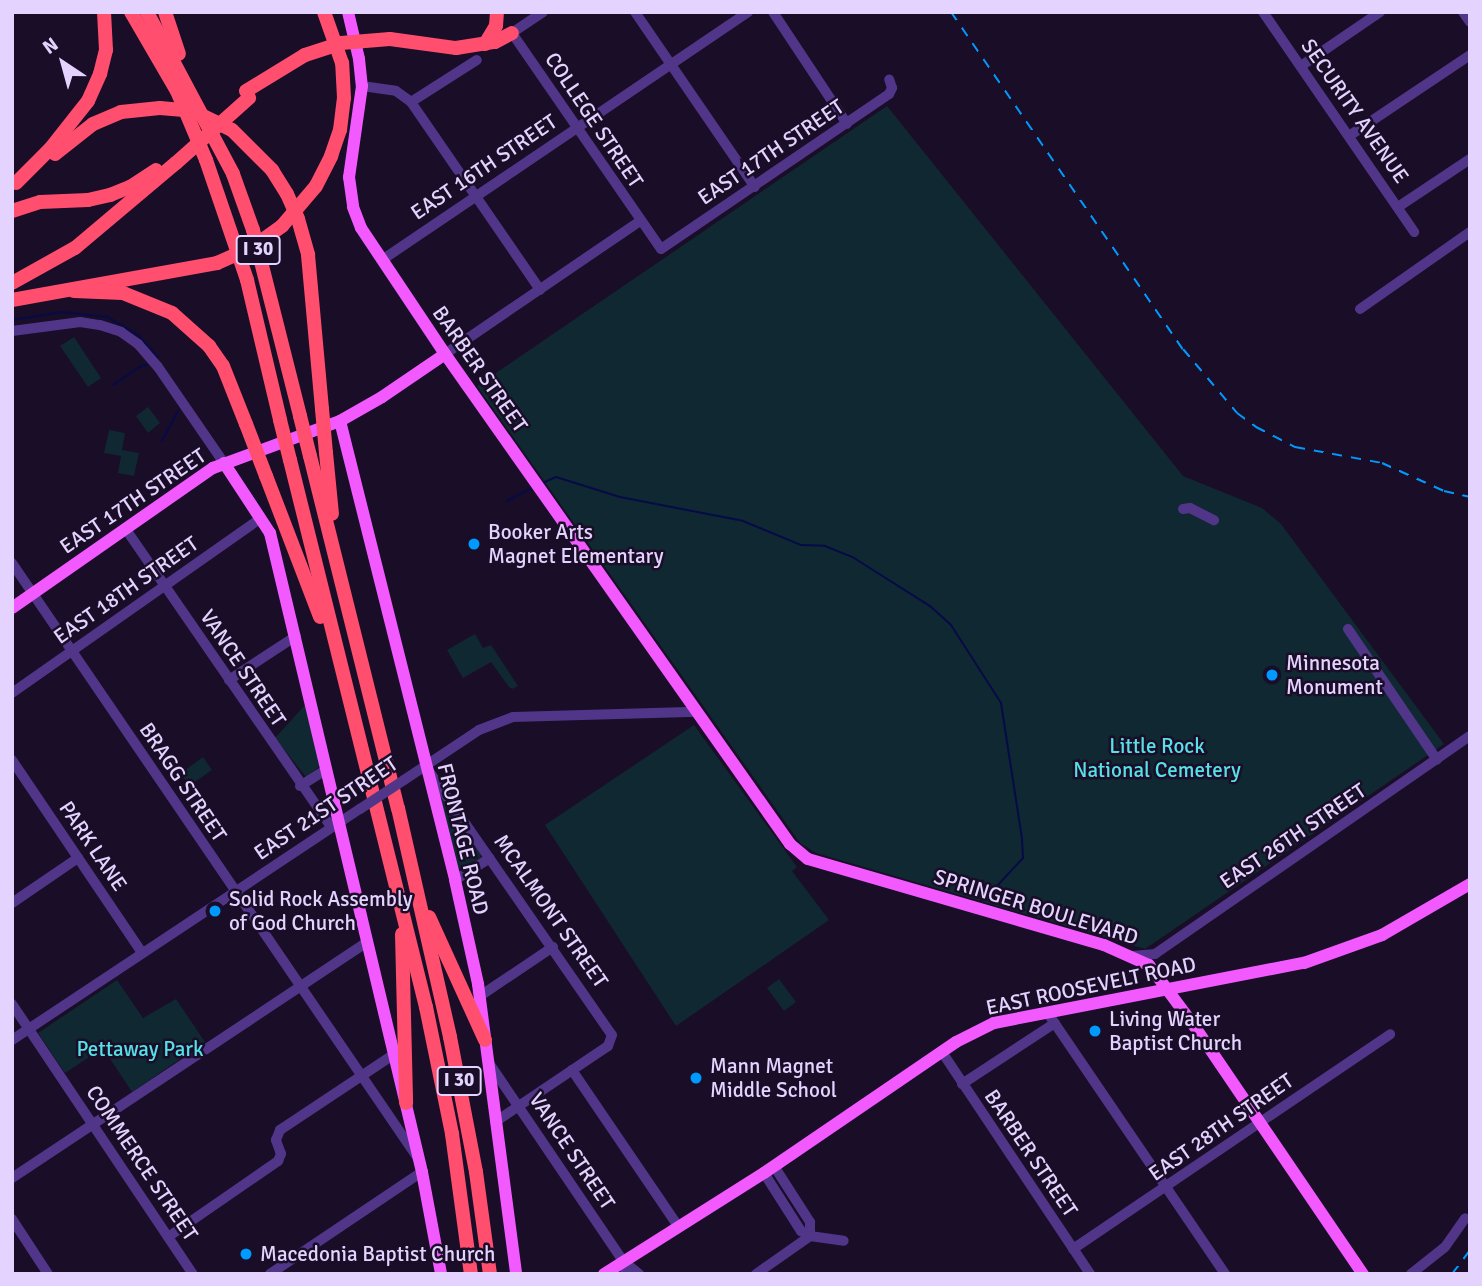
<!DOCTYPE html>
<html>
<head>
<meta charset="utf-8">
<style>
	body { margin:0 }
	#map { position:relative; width:1482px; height:1286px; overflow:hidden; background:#190d27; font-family:Signika,sans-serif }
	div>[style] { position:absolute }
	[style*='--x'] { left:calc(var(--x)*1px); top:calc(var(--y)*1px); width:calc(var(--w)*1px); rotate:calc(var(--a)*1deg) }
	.green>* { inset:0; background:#102831 }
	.stream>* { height:2px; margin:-1px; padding:0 1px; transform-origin:1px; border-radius:1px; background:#060b47 }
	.minor>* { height:10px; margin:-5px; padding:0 5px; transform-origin:5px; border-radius:5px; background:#513589 }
	.major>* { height:12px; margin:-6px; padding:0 6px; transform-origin:6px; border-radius:6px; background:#f25aff }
	.highway>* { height:14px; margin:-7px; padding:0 7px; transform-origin:7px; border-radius:7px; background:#ff4e6e }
	.rail>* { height:2px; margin-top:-1px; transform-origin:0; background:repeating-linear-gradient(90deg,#0099fe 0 10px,transparent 0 19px) }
	.minor-bridge>* { height:10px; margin:-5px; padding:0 5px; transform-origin:5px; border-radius:5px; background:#513589 }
	.highway-bridge>* { height:14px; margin:-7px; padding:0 7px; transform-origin:7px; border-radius:7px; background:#ff4e6e }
	.dots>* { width:19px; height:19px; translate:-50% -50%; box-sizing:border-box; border:4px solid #190d27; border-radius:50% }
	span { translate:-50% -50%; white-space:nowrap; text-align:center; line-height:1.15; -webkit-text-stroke:5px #190d27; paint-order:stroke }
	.shield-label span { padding:2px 5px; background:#190d27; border:2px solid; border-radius:5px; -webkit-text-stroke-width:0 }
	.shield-label { font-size:19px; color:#e5d3ff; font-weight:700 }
	.street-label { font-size:21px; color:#e5d3ff }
	.poi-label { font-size:21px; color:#e5d3ff }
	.left { translate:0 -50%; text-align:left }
	.park-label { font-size:21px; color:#56e1e8 }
	.frame { position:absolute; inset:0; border:14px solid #e5d3ff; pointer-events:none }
	.north { position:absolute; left:28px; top:28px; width:70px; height:70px; -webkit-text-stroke:5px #190d27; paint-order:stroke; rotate:324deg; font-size:19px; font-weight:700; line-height:28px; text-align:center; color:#e5d3ff }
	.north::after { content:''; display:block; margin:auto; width:24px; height:32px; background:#e5d3ff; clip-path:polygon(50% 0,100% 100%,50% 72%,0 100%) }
</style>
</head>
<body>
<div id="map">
	<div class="green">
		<i style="clip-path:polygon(887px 106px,1183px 476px,1262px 508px,1281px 524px,1444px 744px,1145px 949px,816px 853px,800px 843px,477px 386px)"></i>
		<i style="clip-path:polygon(74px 337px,101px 378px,88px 387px,60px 346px)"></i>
		<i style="clip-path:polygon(148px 407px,160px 423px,148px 433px,136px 416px)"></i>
		<i style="clip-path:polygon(109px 430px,125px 433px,122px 450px,139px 453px,134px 476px,118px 473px,121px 456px,104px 453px)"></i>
		<i style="clip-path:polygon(475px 634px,483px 648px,491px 645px,518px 686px,512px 689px,509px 687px,491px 662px,463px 678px,447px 650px)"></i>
		<i style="clip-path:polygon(305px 705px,320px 766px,306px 777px,275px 738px)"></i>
		<i style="clip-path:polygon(694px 725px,797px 867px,792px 871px,829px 920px,676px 1026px,545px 825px)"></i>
		<i style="clip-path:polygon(203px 757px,212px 770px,189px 786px,181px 773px)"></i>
		<i style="clip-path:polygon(442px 797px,480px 853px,481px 857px,461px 869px,457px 867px,439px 798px)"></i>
		<i style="clip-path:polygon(779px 979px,796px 1002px,784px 1011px,767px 988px)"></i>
		<i style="clip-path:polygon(117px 980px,143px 1018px,176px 999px,205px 1042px,132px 1092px,103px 1048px,65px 1073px,38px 1033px)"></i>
	</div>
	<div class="stream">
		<i style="--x:12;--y:320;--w:51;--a:-9.1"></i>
		<i style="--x:62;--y:312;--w:46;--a:6.2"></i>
		<i style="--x:108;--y:317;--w:35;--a:31"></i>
		<i style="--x:138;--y:335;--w:30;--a:49"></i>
		<i style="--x:113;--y:385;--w:34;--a:-34"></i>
		<i style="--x:141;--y:366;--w:6;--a:-9"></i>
		<i style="--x:162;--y:441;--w:34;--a:-62"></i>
		<i style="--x:542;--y:483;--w:15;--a:-23"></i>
		<i style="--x:556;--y:477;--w:67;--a:17.4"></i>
		<i style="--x:620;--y:497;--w:125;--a:11"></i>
		<i style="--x:743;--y:521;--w:63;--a:22.5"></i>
		<i style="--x:801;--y:545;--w:24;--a:2"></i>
		<i style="--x:825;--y:546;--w:31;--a:22"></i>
		<i style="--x:854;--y:558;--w:90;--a:32.3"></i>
		<i style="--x:930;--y:606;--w:28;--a:42"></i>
		<i style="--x:951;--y:625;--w:93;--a:57.3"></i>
		<i style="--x:1001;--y:703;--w:138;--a:81.2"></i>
		<i style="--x:1022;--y:839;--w:19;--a:87"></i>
		<i style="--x:1023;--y:858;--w:57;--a:132.9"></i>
		<i style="--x:507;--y:501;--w:27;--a:-28"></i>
	</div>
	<div class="minor">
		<i style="--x:543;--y:12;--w:37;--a:146"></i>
		<i style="--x:512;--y:33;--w:262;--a:55.4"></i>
		<i style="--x:661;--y:249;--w:276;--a:-34.2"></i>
		<i style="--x:889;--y:94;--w:7;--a:-63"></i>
		<i style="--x:892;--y:88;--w:9;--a:-108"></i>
		<i style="--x:635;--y:12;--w:212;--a:55.6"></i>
		<i style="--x:773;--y:12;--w:134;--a:56.5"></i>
		<i style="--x:1263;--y:12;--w:267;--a:55.5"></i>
		<i style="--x:1463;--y:12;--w:12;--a:55"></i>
		<i style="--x:1301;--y:66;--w:96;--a:-34.4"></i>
		<i style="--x:362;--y:86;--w:34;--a:8"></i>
		<i style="--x:396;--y:91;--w:19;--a:36"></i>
		<i style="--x:411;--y:102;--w:228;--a:55.5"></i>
		<i style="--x:411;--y:102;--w:78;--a:-32.5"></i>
		<i style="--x:1349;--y:136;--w:146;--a:-33.8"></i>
		<i style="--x:1398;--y:207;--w:87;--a:-33.7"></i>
		<i style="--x:382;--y:260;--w:442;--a:-34.1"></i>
		<i style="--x:1360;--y:309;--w:134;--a:-35"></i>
		<i style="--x:12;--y:331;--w:69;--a:-7.5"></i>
		<i style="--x:80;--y:322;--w:20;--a:9"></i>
		<i style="--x:100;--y:325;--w:22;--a:18"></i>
		<i style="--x:121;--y:332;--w:21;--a:35"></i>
		<i style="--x:138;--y:344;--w:30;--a:49"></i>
		<i style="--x:158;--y:367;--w:116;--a:55.5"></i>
		<i style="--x:445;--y:354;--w:236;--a:-34.3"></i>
		<i style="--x:1183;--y:509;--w:7;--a:-8"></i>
		<i style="--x:1190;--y:508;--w:27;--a:27"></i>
		<i style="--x:125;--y:528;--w:363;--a:55.4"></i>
		<i style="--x:12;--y:563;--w:719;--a:55.71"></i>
		<i style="--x:1348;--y:629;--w:158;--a:55.8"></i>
		<i style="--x:229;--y:680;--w:80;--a:-33.3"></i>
		<i style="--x:12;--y:693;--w:304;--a:-35.1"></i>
		<i style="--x:12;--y:760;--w:233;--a:56"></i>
		<i style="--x:429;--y:771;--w:321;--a:55.3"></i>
		<i style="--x:612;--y:1035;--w:12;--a:110"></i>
		<i style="--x:608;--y:1046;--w:136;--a:146.1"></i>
		<i style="--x:404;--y:780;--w:90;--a:-33.7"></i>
		<i style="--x:479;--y:730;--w:36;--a:-21"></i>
		<i style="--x:513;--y:717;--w:184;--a:-1.6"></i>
		<i style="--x:300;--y:786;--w:31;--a:-32"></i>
		<i style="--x:455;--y:880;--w:41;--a:-32.2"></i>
		<i style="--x:12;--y:903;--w:80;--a:-34.3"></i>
		<i style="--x:1133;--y:956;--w:22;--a:-5"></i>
		<i style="--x:1155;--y:954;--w:383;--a:-34.7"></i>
		<i style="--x:480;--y:996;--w:88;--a:-33.9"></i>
		<i style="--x:12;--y:1004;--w:325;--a:56.2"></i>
		<i style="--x:1047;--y:1012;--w:317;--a:55.8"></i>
		<i style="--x:12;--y:1040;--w:418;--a:-33.6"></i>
		<i style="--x:942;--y:1052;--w:267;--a:56.3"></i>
		<i style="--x:489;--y:1063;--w:239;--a:55.9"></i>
		<i style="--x:623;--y:1261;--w:13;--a:77"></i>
		<i style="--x:572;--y:1070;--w:189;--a:55.8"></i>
		<i style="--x:962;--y:1084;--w:111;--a:-33.3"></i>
		<i style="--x:774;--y:1166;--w:67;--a:57.3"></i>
		<i style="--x:810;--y:1222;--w:14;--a:90"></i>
		<i style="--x:764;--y:1173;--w:69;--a:57.5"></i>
		<i style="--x:801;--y:1231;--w:10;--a:29"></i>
		<i style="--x:810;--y:1236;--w:34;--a:8"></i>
		<i style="--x:12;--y:1178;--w:426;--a:-33.6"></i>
		<i style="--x:12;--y:1219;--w:66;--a:56.8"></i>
		<i style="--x:168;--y:1237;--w:134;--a:-34.6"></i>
		<i style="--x:278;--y:1161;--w:8;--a:-67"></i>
		<i style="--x:281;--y:1154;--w:15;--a:-110"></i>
		<i style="--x:276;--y:1140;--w:11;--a:-68"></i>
		<i style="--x:280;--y:1130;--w:136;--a:-33.6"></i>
		<i style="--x:1073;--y:1249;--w:383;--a:-34.1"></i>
		<i style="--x:623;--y:1261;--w:21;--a:39"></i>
		<i style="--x:270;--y:1274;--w:183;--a:-33.9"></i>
		<i style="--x:756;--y:1274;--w:66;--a:-35.1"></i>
		<i style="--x:1411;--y:1274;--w:43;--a:-38.5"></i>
		<i style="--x:1445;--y:1247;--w:35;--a:-55"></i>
	</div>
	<div class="major">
		<i style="--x:348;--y:12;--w:48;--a:76.8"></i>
		<i style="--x:359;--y:59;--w:27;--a:84"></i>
		<i style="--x:362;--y:86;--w:92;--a:98.1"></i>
		<i style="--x:349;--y:177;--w:30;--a:82"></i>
		<i style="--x:353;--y:207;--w:22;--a:69"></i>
		<i style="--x:361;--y:228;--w:151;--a:56.3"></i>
		<i style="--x:445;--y:354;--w:599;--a:54.85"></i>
		<i style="--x:790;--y:844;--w:23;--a:40"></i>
		<i style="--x:808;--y:859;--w:308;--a:16.2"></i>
		<i style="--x:1104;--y:945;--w:49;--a:24"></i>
		<i style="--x:1149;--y:965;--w:77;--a:53.4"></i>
		<i style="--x:1195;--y:1027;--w:299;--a:55.8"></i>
		<i style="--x:340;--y:421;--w:473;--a:75.9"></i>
		<i style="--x:455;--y:880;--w:107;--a:77.5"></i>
		<i style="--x:478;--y:984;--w:292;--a:82.5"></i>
		<i style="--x:224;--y:463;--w:84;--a:56.7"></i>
		<i style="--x:270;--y:533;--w:657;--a:76.62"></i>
		<i style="--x:422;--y:1172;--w:104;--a:79.4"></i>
		<i style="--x:12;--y:608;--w:245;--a:-34.9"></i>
		<i style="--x:213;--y:468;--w:135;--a:-20.3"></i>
		<i style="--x:340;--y:421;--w:48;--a:-29.7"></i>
		<i style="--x:382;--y:397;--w:76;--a:-34.3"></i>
		<i style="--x:604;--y:1274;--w:189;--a:-32.3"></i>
		<i style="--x:764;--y:1173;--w:232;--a:-34.3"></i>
		<i style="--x:956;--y:1042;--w:42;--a:-26.6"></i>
		<i style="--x:994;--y:1023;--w:316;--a:-11"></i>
		<i style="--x:1304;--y:963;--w:83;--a:-19.7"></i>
		<i style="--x:1382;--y:935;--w:102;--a:-30.1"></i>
	</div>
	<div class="highway">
		<i style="--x:131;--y:12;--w:91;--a:59.8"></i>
		<i style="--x:177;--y:91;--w:75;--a:67.2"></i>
		<i style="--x:206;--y:160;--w:127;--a:71.1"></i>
		<i style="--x:247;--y:280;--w:144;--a:76.7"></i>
		<i style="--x:147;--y:12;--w:183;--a:62"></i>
		<i style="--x:233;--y:174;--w:59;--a:70.3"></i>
		<i style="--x:253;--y:230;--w:192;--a:75.8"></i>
		<i style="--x:165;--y:12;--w:44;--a:71.6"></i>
		<i style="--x:390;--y:39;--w:67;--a:7.8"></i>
		<i style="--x:456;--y:48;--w:39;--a:-9"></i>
		<i style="--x:495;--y:42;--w:19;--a:-28"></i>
		<i style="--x:485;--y:44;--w:21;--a:-59"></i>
		<i style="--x:496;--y:26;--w:13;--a:-86"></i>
		<i style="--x:246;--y:91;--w:69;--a:-31.4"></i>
		<i style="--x:55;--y:154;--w:48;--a:-38.3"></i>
		<i style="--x:93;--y:124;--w:30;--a:-23"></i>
		<i style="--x:16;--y:183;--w:48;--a:-45"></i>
		<i style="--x:50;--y:149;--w:61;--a:-51.6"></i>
		<i style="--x:88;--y:101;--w:30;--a:-66"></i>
		<i style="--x:100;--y:74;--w:25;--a:-76"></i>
		<i style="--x:106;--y:50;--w:38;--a:-93"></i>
		<i style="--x:12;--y:211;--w:29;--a:-18"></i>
		<i style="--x:40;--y:202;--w:48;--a:-2.4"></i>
		<i style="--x:88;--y:200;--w:23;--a:-13"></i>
		<i style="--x:110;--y:195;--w:22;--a:-22"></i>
		<i style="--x:130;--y:187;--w:31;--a:-33"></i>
		<i style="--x:282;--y:226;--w:52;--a:-49.6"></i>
		<i style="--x:316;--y:186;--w:34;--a:-63"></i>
		<i style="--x:331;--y:156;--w:28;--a:-71"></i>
		<i style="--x:340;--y:130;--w:32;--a:-83"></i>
		<i style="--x:344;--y:98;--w:35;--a:-93"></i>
		<i style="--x:342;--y:63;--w:54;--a:-109.4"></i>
		<i style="--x:308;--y:255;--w:155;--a:84.8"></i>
		<i style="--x:12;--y:283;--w:72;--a:-29.1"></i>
		<i style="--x:75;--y:248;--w:132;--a:-40.1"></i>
		<i style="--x:74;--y:291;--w:49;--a:2.3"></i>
		<i style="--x:123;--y:293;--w:53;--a:22.2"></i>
		<i style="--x:172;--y:313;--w:50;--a:41.7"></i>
		<i style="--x:209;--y:346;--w:24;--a:55"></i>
		<i style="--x:223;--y:366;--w:62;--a:68.4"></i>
		<i style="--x:12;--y:300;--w:208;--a:-10.2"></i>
		<i style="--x:326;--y:453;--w:61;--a:84.4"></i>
		<i style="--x:310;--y:456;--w:363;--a:76"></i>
		<i style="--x:398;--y:808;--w:235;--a:77.2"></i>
		<i style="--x:450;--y:1037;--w:137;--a:79.1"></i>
		<i style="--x:476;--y:1172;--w:103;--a:82.2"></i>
		<i style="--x:290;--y:460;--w:564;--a:76.04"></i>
		<i style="--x:426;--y:1007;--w:130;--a:78.4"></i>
		<i style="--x:452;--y:1134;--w:141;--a:82.3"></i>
		<i style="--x:266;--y:476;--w:151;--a:69"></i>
		<i style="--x:429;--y:917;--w:135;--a:65.5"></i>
		<i style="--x:402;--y:934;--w:169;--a:88.6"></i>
	</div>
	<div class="rail">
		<i style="--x:951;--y:12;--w:409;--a:55.5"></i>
		<i style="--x:1183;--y:349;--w:84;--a:49.8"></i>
		<i style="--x:1237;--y:413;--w:24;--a:36"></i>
		<i style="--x:1256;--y:427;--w:44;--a:27.1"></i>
		<i style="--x:1295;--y:447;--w:88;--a:10.4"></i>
		<i style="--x:1382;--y:463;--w:68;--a:24.3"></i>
		<i style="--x:1444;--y:491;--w:27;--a:13"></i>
		<i style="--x:1452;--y:1274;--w:30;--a:-53"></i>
	</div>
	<div class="minor-bridge">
		<i style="--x:360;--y:809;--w:53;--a:-33.4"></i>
	</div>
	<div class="highway-bridge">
		<i style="--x:305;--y:55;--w:38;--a:-18"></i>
		<i style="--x:341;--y:43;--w:49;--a:-4.7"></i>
		<i style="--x:121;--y:112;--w:39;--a:-6"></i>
		<i style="--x:160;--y:108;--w:33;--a:5"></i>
		<i style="--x:193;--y:111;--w:43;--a:26"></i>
		<i style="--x:232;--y:130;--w:57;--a:45"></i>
		<i style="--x:272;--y:170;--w:28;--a:58"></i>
		<i style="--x:287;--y:194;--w:27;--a:66"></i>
		<i style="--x:298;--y:219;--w:37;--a:74"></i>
		<i style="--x:176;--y:163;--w:98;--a:-41.7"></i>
		<i style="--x:217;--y:263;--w:39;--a:-24"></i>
		<i style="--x:253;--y:247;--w:36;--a:-36"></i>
		<i style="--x:322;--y:409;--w:44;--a:84.8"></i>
		<i style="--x:300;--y:416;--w:41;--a:76"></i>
		<i style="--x:280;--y:420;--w:41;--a:76"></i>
		<i style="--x:246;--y:424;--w:56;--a:69"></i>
	</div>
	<div class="dots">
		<i style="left:474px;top:544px;background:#0099fe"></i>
		<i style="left:1272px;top:675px;background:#0099fe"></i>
		<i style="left:215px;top:911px;background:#0099fe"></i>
		<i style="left:1095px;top:1031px;background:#0099fe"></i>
		<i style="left:696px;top:1078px;background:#0099fe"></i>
		<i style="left:246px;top:1254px;background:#0099fe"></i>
	</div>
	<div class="shield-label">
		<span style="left:258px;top:250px">I 30</span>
		<span style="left:459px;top:1081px">I 30</span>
	</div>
	<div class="street-label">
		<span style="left:1355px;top:111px;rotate:55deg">SECURITY AVENUE</span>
		<span style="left:594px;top:120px;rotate:56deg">COLLEGE STREET</span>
		<span style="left:771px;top:152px;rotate:-34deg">EAST 17TH STREET</span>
		<span style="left:484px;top:167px;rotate:-34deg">EAST 16TH STREET</span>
		<span style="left:480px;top:369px;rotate:55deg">BARBER STREET</span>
		<span style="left:133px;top:501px;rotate:-34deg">EAST 17TH STREET</span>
		<span style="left:126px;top:590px;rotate:-35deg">EAST 18TH STREET</span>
		<span style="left:243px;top:668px;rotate:56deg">VANCE STREET</span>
		<span style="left:183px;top:782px;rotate:56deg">BRAGG STREET</span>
		<span style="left:326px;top:808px;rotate:-34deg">EAST 21ST STREET</span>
		<span style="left:1293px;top:836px;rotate:-34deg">EAST 26TH STREET</span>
		<span style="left:463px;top:839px;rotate:76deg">FRONTAGE ROAD</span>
		<span style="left:93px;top:846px;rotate:56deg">PARK LANE</span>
		<span style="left:1036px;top:907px;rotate:17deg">SPRINGER BOULEVARD</span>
		<span style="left:551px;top:911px;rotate:55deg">MCALMONT STREET</span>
		<span style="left:1091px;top:986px;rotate:-12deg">EAST ROOSEVELT ROAD</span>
		<span style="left:1221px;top:1127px;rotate:-35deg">EAST 28TH STREET</span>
		<span style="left:572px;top:1151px;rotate:56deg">VANCE STREET</span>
		<span style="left:1031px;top:1153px;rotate:56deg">BARBER STREET</span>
		<span style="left:142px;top:1163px;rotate:56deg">COMMERCE STREET</span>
	</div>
	<div class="poi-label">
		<span class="left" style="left:488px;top:544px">Booker Arts<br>Magnet Elementary</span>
		<span class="left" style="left:1286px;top:675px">Minnesota<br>Monument</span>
		<span class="left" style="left:229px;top:911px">Solid Rock Assembly<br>of God Church</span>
		<span class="left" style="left:1109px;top:1031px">Living Water<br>Baptist Church</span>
		<span class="left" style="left:710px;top:1078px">Mann Magnet<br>Middle School</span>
		<span class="left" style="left:260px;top:1254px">Macedonia Baptist Church</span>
	</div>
	<div class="park-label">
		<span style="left:1157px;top:758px">Little Rock<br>National Cemetery</span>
		<span style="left:140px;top:1049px">Pettaway Park</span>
	</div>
	<div class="frame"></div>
	<div class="north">N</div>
</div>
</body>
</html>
